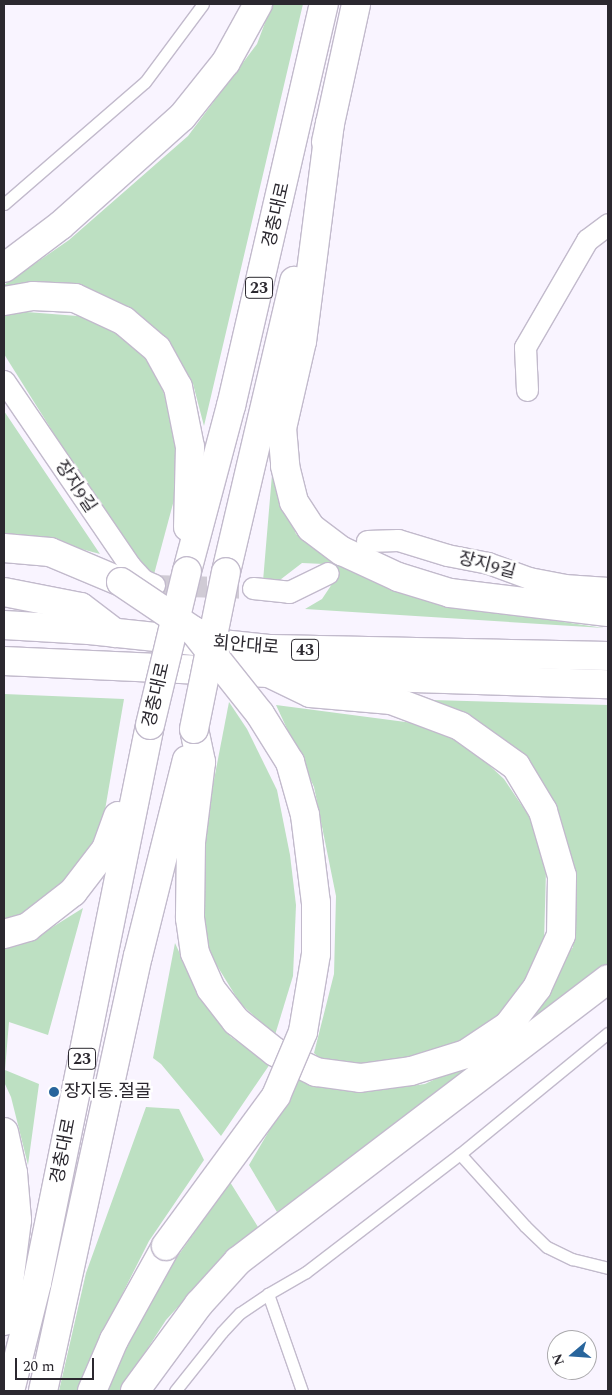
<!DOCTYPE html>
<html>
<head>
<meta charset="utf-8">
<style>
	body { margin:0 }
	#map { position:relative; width:612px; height:1395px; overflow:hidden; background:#f9f4ff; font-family:Spectral,"Noto Sans KR",serif }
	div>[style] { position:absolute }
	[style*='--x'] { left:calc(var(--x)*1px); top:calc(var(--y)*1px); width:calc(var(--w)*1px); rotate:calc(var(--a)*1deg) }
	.green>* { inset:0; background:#bde0c2 }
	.street-tunnel>* { height:21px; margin-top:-10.5px; transform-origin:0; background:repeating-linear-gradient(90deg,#d0cbd5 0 21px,transparent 0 32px) }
	.roads { filter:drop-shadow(1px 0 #c2bacc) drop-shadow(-1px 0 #c2bacc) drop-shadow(0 1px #c2bacc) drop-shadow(0 -1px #c2bacc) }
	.lane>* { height:11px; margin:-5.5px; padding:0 5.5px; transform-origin:5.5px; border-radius:5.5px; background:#fff }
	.street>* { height:21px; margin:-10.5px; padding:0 10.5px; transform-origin:10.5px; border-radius:10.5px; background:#fff }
	.primary>* { height:28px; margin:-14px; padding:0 14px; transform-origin:14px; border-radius:14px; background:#fff }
	.bridges { filter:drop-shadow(1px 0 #c2bacc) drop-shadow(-1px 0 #c2bacc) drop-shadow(0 1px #c2bacc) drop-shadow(0 -1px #c2bacc) }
	.primary-bridge>* { height:28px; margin:-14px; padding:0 14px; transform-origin:14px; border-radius:14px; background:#fff }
	.dots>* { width:14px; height:14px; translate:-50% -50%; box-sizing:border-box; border:2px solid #fff; border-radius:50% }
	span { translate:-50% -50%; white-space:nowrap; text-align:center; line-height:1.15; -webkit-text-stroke:5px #fff; paint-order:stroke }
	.shield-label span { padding:1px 4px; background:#fff; border:1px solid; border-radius:4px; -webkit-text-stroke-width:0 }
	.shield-label { font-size:16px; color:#2b282f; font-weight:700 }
	.street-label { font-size:18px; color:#2b282f }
	.poi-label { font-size:18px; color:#2b282f }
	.left { translate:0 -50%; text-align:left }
	.frame { position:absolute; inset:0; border:5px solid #2b282f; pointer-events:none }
	.north { position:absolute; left:547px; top:1330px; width:50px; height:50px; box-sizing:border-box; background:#fff; border:1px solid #aaa9ac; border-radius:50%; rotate:252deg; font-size:14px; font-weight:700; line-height:20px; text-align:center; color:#2b282f }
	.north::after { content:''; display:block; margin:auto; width:18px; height:22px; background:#28659c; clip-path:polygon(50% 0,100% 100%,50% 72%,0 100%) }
	.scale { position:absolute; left:15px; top:1358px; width:79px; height:22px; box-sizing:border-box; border:2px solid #2b282f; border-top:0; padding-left:6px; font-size:15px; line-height:18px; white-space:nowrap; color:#2b282f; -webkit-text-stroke:4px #fff; paint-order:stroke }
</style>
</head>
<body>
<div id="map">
	<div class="green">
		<i style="clip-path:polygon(272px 4px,303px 4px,204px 426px,193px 384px,171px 347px,135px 313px,4px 289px,4px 285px,69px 240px,188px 136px,257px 44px)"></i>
		<i style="clip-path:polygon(14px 311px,103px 318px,138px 342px,160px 381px,176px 433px,178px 485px,153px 578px,140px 571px,4px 354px,4px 315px)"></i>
		<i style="clip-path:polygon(4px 411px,100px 554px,40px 538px,4px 533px)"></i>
		<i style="clip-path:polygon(275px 439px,277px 484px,296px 534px,388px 587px,483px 610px,604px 628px,305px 609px,322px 599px,334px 581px,324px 564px,302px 563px,276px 583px,263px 581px)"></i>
		<i style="clip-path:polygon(4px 694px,124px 699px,105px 810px,84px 864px,53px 898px,16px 922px,4px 924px)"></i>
		<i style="clip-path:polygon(432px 700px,608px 705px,608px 968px,504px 1046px,277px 1212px,249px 1165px,300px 1078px,337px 1090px,374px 1091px,425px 1084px,504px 1046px,573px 947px,576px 883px,564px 831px,541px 783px,518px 751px,475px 719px)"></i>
		<i style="clip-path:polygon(229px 702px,247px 729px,277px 790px,290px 855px,296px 905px,293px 976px,275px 1035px,240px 1003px,203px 943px,202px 842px)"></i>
		<i style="clip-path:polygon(276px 705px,436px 726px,475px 752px,504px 779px,533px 822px,546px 870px,544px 942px,521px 995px,488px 1027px,448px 1051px,382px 1068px,326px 1064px,314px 1053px,334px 974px,336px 896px,314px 787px)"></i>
		<i style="clip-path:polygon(83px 908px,48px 1035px,9px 1022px,5px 1070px,39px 1084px,28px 1165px,11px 1097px,4px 1082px,4px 946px,32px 940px)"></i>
		<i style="clip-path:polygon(175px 943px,199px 996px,231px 1037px,270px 1064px,221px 1136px,161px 1064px,153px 1058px)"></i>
		<i style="clip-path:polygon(146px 1107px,179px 1109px,204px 1160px,149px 1241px,95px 1348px,79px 1391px,59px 1391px,86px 1273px)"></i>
		<i style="clip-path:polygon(230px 1182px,258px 1227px,219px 1262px,166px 1320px,120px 1391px,107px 1391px,119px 1358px,175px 1260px)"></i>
	</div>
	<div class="street-tunnel">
		<i style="--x:154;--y:585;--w:99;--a:1.7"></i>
	</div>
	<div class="roads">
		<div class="lane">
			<i style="--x:4;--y:204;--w:186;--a:-40.9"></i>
			<i style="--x:145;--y:82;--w:97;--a:-53.4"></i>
			<i style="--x:460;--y:1154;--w:97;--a:47.9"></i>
			<i style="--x:525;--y:1226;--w:30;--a:44"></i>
			<i style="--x:547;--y:1247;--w:28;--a:26"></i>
			<i style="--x:572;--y:1259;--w:37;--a:14"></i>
			<i style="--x:175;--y:1391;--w:75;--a:-51.5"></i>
			<i style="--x:222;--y:1332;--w:26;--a:-47"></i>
			<i style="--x:240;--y:1313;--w:34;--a:-34"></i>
			<i style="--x:302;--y:1391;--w:103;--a:-109.3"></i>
			<i style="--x:268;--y:1294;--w:44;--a:-30.1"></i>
			<i style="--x:306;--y:1272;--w:194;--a:-37.5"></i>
			<i style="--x:460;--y:1154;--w:191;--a:-39.3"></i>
		</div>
		<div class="street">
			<i style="--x:4;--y:381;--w:224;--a:55.7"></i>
			<i style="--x:130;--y:566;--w:19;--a:47"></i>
			<i style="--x:143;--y:580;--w:12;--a:24"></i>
			<i style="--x:527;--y:390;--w:43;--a:-92.7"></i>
			<i style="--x:525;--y:347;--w:124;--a:-59.9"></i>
			<i style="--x:587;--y:240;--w:26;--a:-37"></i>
			<i style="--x:367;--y:541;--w:31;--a:-2"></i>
			<i style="--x:398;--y:540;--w:51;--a:17"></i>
			<i style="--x:447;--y:555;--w:42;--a:11"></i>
			<i style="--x:488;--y:563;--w:44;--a:20.1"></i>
			<i style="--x:529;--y:578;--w:36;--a:11"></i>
			<i style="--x:564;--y:585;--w:44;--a:3.9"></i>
			<i style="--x:253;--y:588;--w:36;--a:6"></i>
			<i style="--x:289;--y:592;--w:43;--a:-26"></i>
		</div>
		<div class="primary">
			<i style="--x:330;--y:123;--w:220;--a:97.3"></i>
			<i style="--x:302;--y:341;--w:89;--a:102.9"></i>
			<i style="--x:282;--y:428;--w:38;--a:85"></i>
			<i style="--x:285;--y:466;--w:37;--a:76"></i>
			<i style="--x:294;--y:502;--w:31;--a:57"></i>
			<i style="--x:311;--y:528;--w:39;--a:37"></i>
			<i style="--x:342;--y:551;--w:62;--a:24.9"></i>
			<i style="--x:398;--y:577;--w:54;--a:17.1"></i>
			<i style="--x:450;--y:593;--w:159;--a:6.9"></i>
			<i style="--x:326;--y:142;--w:141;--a:-77.7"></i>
			<i style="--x:4;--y:268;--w:71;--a:-37"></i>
			<i style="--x:61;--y:225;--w:162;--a:-41.8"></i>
			<i style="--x:182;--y:117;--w:70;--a:-51.3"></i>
			<i style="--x:226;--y:62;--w:66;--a:-61.1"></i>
			<i style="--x:4;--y:301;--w:29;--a:-10"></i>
			<i style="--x:33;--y:296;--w:42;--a:2.7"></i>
			<i style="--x:75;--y:298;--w:54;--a:25.1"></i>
			<i style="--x:124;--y:321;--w:43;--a:40.3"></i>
			<i style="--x:157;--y:349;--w:43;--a:61.1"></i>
			<i style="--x:178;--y:387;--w:61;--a:78.7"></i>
			<i style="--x:190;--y:447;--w:80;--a:91.4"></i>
			<i style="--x:4;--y:548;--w:46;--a:5"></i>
			<i style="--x:50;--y:552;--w:77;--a:22.9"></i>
			<i style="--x:187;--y:571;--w:171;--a:-75.1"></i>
			<i style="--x:231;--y:406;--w:413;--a:-77"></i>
			<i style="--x:226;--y:572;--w:299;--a:-76.8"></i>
			<i style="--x:4;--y:592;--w:78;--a:11"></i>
			<i style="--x:81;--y:607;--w:43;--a:37.4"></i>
			<i style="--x:4;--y:625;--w:85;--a:3.4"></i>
			<i style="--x:89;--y:630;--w:183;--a:6"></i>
			<i style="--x:271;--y:649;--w:337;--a:1.2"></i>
			<i style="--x:4;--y:661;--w:281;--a:2.6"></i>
			<i style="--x:285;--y:674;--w:323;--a:1.8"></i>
			<i style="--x:194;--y:729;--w:34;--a:78"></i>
			<i style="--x:201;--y:762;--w:81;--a:97.1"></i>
			<i style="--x:191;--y:842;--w:76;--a:90.8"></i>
			<i style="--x:190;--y:918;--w:35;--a:82"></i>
			<i style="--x:195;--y:953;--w:39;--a:66"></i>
			<i style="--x:211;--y:989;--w:41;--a:52"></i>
			<i style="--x:236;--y:1021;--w:50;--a:38.5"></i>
			<i style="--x:275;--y:1052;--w:46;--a:26"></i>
			<i style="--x:316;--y:1072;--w:44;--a:7.8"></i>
			<i style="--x:360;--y:1078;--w:51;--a:-7.8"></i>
			<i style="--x:411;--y:1071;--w:58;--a:-17.2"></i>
			<i style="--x:466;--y:1054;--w:50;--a:-33.7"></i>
			<i style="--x:508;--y:1026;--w:48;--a:-52.7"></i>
			<i style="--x:537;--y:988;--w:58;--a:-65.6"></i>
			<i style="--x:561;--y:935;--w:59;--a:-89"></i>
			<i style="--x:562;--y:876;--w:68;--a:-106.3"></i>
			<i style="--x:543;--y:811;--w:52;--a:-121"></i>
			<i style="--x:516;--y:766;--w:69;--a:-144.5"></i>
			<i style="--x:460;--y:726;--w:74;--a:-159.4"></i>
			<i style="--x:391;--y:700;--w:81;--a:-175.1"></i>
			<i style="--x:310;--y:693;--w:46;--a:-154"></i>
			<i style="--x:4;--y:934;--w:25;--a:-16"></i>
			<i style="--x:28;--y:927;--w:57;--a:-37.9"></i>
			<i style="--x:73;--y:892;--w:54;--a:-52.5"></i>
			<i style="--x:106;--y:849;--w:35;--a:-70"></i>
			<i style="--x:4;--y:1132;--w:42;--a:77.6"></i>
			<i style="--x:13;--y:1173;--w:47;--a:85.1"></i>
			<i style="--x:17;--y:1220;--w:102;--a:97.3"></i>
			<i style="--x:10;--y:1391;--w:111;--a:-76"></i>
			<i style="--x:37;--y:1283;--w:569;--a:-78.55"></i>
			<i style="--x:43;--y:1391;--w:445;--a:-77.7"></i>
			<i style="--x:138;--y:956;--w:202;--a:-76"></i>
			<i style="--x:92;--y:1391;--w:56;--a:-66.7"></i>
			<i style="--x:114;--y:1340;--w:107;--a:-61"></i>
			<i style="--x:135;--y:1391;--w:108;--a:-53.7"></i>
			<i style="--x:199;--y:1304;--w:58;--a:-47.8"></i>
			<i style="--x:238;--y:1261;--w:465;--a:-37.3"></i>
		</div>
	</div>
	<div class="bridges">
		<div class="primary-bridge">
			<i style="--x:121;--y:582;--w:88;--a:33.9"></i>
			<i style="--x:194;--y:631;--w:106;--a:51.5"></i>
			<i style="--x:260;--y:714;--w:57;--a:58"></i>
			<i style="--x:290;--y:762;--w:55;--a:74.2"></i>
			<i style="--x:305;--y:815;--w:89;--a:82.9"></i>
			<i style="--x:316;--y:903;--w:51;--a:90"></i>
			<i style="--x:316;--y:954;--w:79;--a:99.5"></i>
			<i style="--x:303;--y:1032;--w:69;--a:112.9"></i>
			<i style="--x:276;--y:1096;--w:186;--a:126.3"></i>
			<i style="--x:150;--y:725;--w:158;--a:-76.5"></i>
			<i style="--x:194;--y:729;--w:160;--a:-78.5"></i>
		</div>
	</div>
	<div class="dots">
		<i style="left:54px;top:1092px;background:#28659c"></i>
	</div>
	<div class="shield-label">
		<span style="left:259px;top:288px">23</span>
		<span style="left:305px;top:650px">43</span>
		<span style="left:82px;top:1059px">23</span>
	</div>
	<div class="street-label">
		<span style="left:277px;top:215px;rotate:-77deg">경충대로</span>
		<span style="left:75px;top:487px;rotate:56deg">장지9길</span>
		<span style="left:487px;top:566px;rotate:15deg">장지9길</span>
		<span style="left:246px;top:646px;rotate:5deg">회안대로</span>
		<span style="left:157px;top:695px;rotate:-77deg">경충대로</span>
		<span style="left:64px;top:1151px;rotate:-79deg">경충대로</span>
	</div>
	<div class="poi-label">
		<span class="left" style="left:64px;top:1092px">장지동.절골</span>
	</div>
	<div class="frame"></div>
	<div class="north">N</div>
	<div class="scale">20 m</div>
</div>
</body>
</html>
